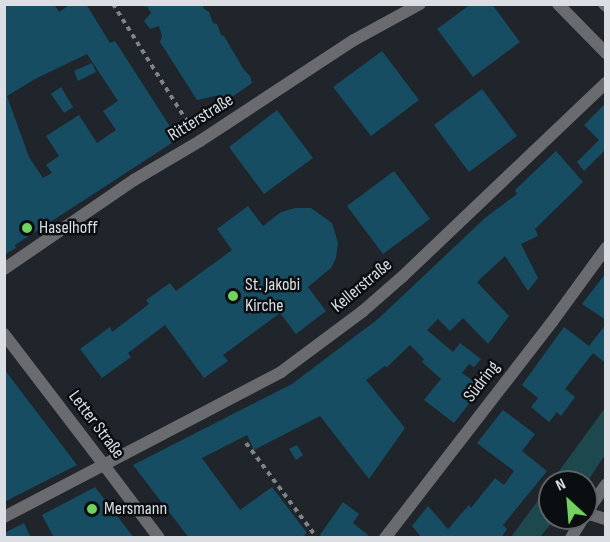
<!DOCTYPE html>
<html>
<head>
<meta charset="utf-8">
<style>
	body { margin:0 }
	#map { position:relative; width:610px; height:542px; overflow:hidden; background:#1f252b; font-family:"Sofia Sans Condensed",sans-serif }
	div>[style] { position:absolute }
	[style*='--x'] { left:calc(var(--x)*1px); top:calc(var(--y)*1px); width:calc(var(--w)*1px); rotate:calc(var(--a)*1deg) }
	.water>* { inset:0; background:#1c484e }
	.building>* { inset:0; background:#174d62 }
	.path>* { height:4px; margin-top:-2px; transform-origin:0; background:repeating-linear-gradient(90deg,#7f8489 0 4.5px,transparent 0 9px) }
	.pedestrian>* { height:12px; margin:-6px; padding:0 6px; transform-origin:6px; border-radius:6px; background:#6a6b6f }
	.minor>* { height:12px; margin:-6px; padding:0 6px; transform-origin:6px; border-radius:6px; background:#6a6b6f }
	.dots>* { width:16px; height:16px; translate:-50% -50%; box-sizing:border-box; border:3px solid #0b0e11; border-radius:50% }
	span { translate:-50% -50%; white-space:nowrap; text-align:center; line-height:1.15; -webkit-text-stroke:5px #0b0e11; paint-order:stroke }
	.street-label { font-size:18px; color:#dbdfe3 }
	.poi-label { font-size:18px; color:#dbdfe3 }
	.left { translate:0 -50%; text-align:left }
	.frame { position:absolute; inset:0; border:6px solid #dbdfe3; pointer-events:none }
	.north { position:absolute; left:538px; top:470px; width:60px; height:60px; box-sizing:border-box; background:#0b0e11; border:2px solid #5e6265; border-radius:50%; rotate:334deg; font-size:16px; font-weight:700; line-height:24px; text-align:center; color:#dbdfe3 }
	.north::after { content:''; display:block; margin:auto; width:21px; height:27px; background:#72d25d; clip-path:polygon(50% 0,100% 100%,50% 72%,0 100%) }
</style>
</head>
<body>
<div id="map">
	<div class="water">
		<i style="clip-path:polygon(605px 408px,605px 455px,587px 482px,551px 482px)"></i>
		<i style="clip-path:polygon(550px 484px,550px 518px,556px 518px,540px 537px,511px 537px)"></i>
	</div>
	<div class="building">
		<i style="clip-path:polygon(evenodd,4px 4px,54px 4px,59px 12px,71px 4px,86px 4px,110px 43px,115px 41px,178px 139px,15px 245px,16px 248px,4px 255px,4px 4px,87px 54px,118px 101px,103px 111px,116px 130px,97px 143px,79px 115px,46px 136px,59px 156px,46px 165px,52px 173px,43px 178px,29px 157px,7px 96px,37px 78px,87px 54px)"></i>
		<i style="clip-path:polygon(143px 4px,204px 4px,203px 8px,209px 12px,213px 23px,217px 24px,221px 35px,224px 36px,244px 70px,250px 76px,252px 83px,225px 102px,220px 95px,197px 100px,160px 42px,162px 36px,159px 26px,150px 29px,144px 21px,151px 13px,147px 6px,145px 7px)"></i>
		<i style="clip-path:polygon(471px 4px,492px 4px,520px 42px,473px 77px,437px 29px)"></i>
		<i style="clip-path:polygon(382px 51px,419px 100px,371px 136px,333px 87px)"></i>
		<i style="clip-path:polygon(92px 63px,96px 72px,78px 81px,74px 71px)"></i>
		<i style="clip-path:polygon(61px 87px,73px 107px,64px 113px,51px 94px)"></i>
		<i style="clip-path:polygon(482px 89px,517px 136px,469px 172px,434px 125px)"></i>
		<i style="clip-path:polygon(606px 103px,606px 149px,584px 171px,577px 162px,599px 140px,584px 125px)"></i>
		<i style="clip-path:polygon(277px 110px,313px 158px,264px 194px,229px 147px)"></i>
		<i style="clip-path:polygon(556px 151px,583px 182px,535px 229px,538px 236px,521px 244px,538px 278px,528px 291px,505px 256px,477px 282px,509px 316px,488px 344px,463px 318px,450px 331px,438px 319px,427px 330px,453px 352px,460px 343px,481px 359px,474px 367px,469px 364px,462px 373px,482px 387px,454px 423px,424px 400px,441px 379px,422px 362px,424px 359px,410px 345px,387px 367px,385px 366px,366px 380px,405px 428px,369px 479px,320px 416px,254px 450px,247px 435px,202px 458px,240px 510px,272px 487px,307px 533px,301px 538px,189px 538px,133px 465px,292px 384px,378px 319px,485px 218px,517px 194px,515px 190px)"></i>
		<i style="clip-path:polygon(394px 171px,430px 219px,383px 254px,347px 206px)"></i>
		<i style="clip-path:polygon(248px 206px,263px 226px,281px 212px,295px 208px,311px 208px,332px 223px,338px 243px,336px 258px,331px 268px,308px 287px,326px 311px,296px 334px,280px 313px,223px 355px,228px 361px,204px 378px,165px 325px,128px 353px,131px 357px,102px 378px,80px 349px,110px 327px,112px 332px,149px 304px,146px 300px,170px 283px,176px 291px,232px 250px,217px 229px)"></i>
		<i style="clip-path:polygon(606px 273px,606px 320px,582px 304px)"></i>
		<i style="clip-path:polygon(606px 324px,606px 358px,603px 361px,593px 353px,565px 389px,575px 397px,561px 416px,557px 412px,549px 422px,531px 407px,538px 398px,522px 385px,564px 327px,589px 346px)"></i>
		<i style="clip-path:polygon(4px 369px,77px 465px,4px 502px)"></i>
		<i style="clip-path:polygon(503px 410px,535px 434px,522px 451px,547px 471px,503px 525px,507px 529px,501px 538px,422px 538px,412px 526px,428px 506px,448px 529px,469px 505px,471px 508px,495px 478px,504px 485px,514px 471px,477px 443px)"></i>
		<i style="clip-path:polygon(297px 445px,303px 455px,296px 460px,289px 449px)"></i>
		<i style="clip-path:polygon(95px 487px,134px 538px,54px 538px,42px 515px)"></i>
		<i style="clip-path:polygon(343px 502px,359px 514px,353px 523px,368px 535px,366px 538px,323px 538px,320px 535px)"></i>
		<i style="clip-path:polygon(24px 523px,31px 538px,4px 538px,4px 533px)"></i>
	</div>
	<div class="path">
		<i style="--x:113;--y:4;--w:146;--a:57.8"></i>
		<i style="--x:246;--y:443;--w:119;--a:53.2"></i>
	</div>
	<div class="pedestrian">
		<i style="--x:4;--y:269;--w:158;--a:-34.4"></i>
		<i style="--x:4;--y:334;--w:165;--a:52.6"></i>
	</div>
	<div class="minor">
		<i style="--x:558;--y:4;--w:69;--a:45.6"></i>
		<i style="--x:604;--y:4;--w:3;--a:45"></i>
		<i style="--x:134;--y:180;--w:77;--a:-30.6"></i>
		<i style="--x:200;--y:141;--w:184;--a:-33.3"></i>
		<i style="--x:354;--y:40;--w:75;--a:-28.6"></i>
		<i style="--x:104;--y:465;--w:91;--a:53"></i>
		<i style="--x:586;--y:513;--w:35;--a:-55"></i>
		<i style="--x:586;--y:513;--w:21;--a:17"></i>
		<i style="--x:4;--y:517;--w:313;--a:-27.6"></i>
		<i style="--x:281;--y:372;--w:102;--a:-36.6"></i>
		<i style="--x:363;--y:311;--w:52;--a:-41.1"></i>
		<i style="--x:402;--y:277;--w:282;--a:-43.6"></i>
		<i style="--x:385;--y:538;--w:273;--a:-52.3"></i>
		<i style="--x:552;--y:322;--w:92;--a:-53.9"></i>
		<i style="--x:571;--y:538;--w:23;--a:-59"></i>
	</div>
	<div class="dots">
		<i style="left:27px;top:228px;background:#72d25d"></i>
		<i style="left:233px;top:296px;background:#72d25d"></i>
		<i style="left:92px;top:509px;background:#72d25d"></i>
	</div>
	<div class="street-label">
		<span style="left:201px;top:118px;rotate:-32deg">Ritterstraße</span>
		<span style="left:362px;top:286px;rotate:-40deg">Kellerstraße</span>
		<span style="left:482px;top:382px;rotate:-52deg">Südring</span>
		<span style="left:96px;top:425px;rotate:53deg">Letter Straße</span>
	</div>
	<div class="poi-label">
		<span class="left" style="left:39px;top:228px">Haselhoff</span>
		<span class="left" style="left:245px;top:296px">St. Jakobi<br>Kirche</span>
		<span class="left" style="left:104px;top:509px">Mersmann</span>
	</div>
	<div class="frame"></div>
	<div class="north">N</div>
</div>
</body>
</html>
